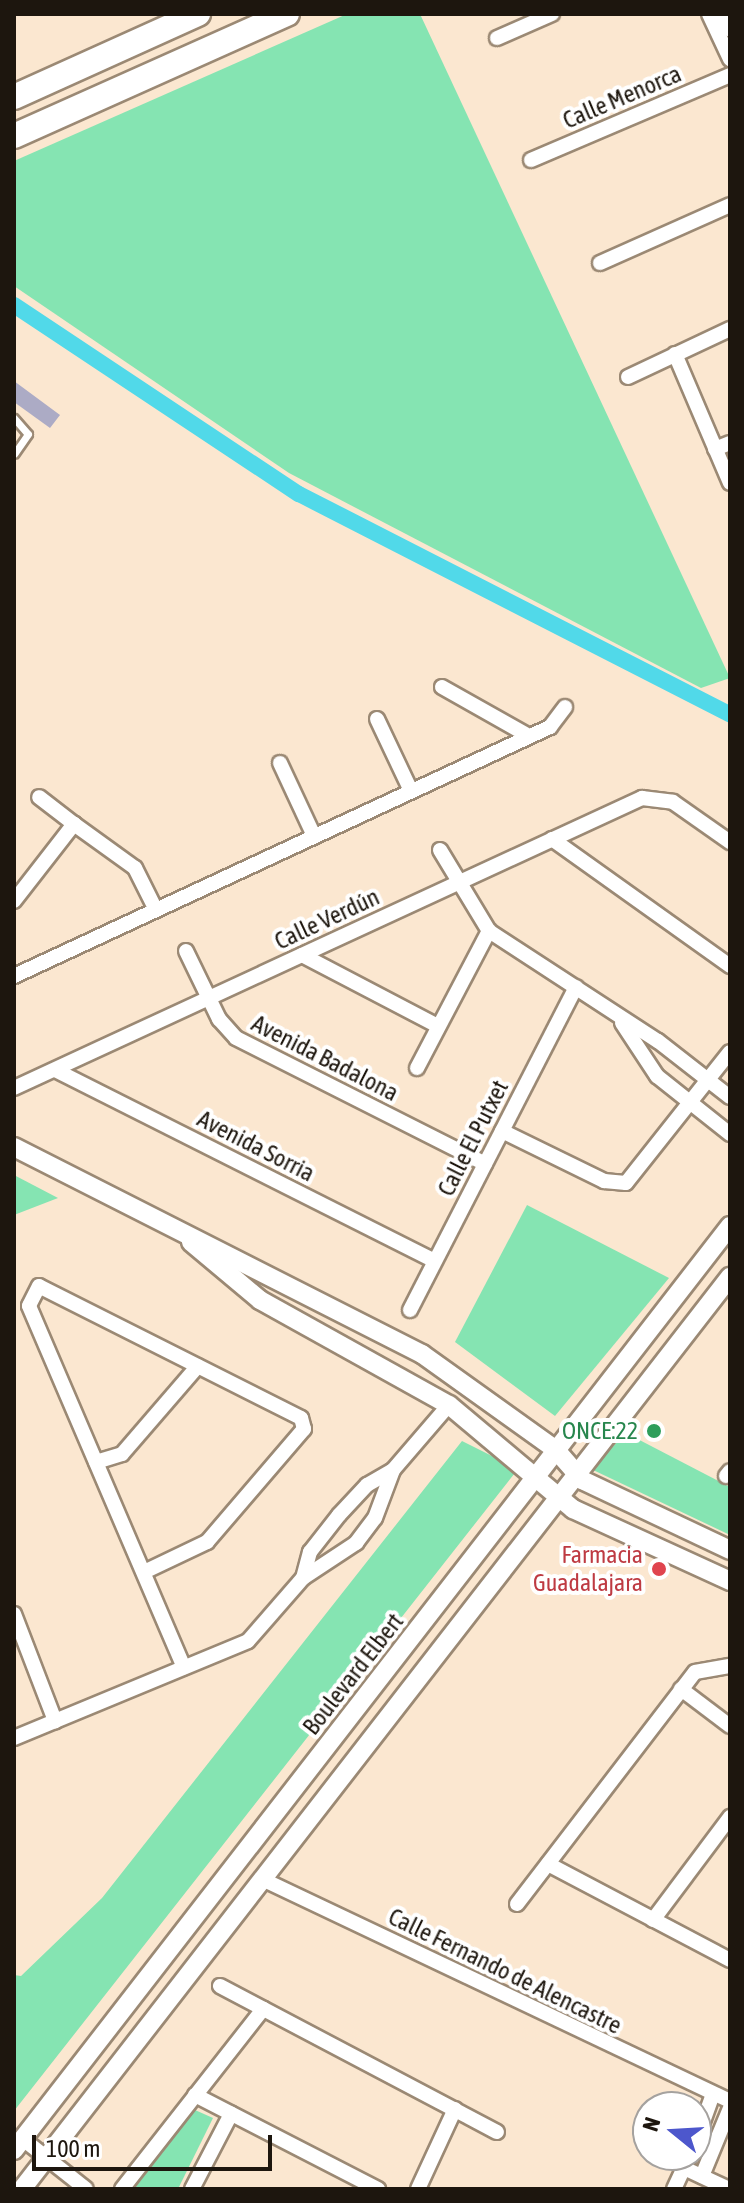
<!DOCTYPE html>
<html>
<head>
<meta charset="utf-8">
<style>
	body { margin:0 }
	#map { position:relative; width:744px; height:2203px; overflow:hidden; background:#fbe7d0; font-family:"Asap Condensed",sans-serif }
	div>[style] { position:absolute }
	[style*='--x'] { left:calc(var(--x)*1px); top:calc(var(--y)*1px); width:calc(var(--w)*1px); rotate:calc(var(--a)*1deg) }
	.green>* { inset:0; background:#85e4b2 }
	.canal>* { height:16px; margin:-8px; padding:0 8px; transform-origin:8px; border-radius:8px; background:#51d9e9 }
	.building>* { inset:0; background:#acabc5 }
	.roads { filter:drop-shadow(2px 0 #9b8974) drop-shadow(-2px 0 #9b8974) drop-shadow(0 2px #9b8974) drop-shadow(0 -2px #9b8974) }
	.service>* { height:7px; margin:-3.5px; padding:0 3.5px; transform-origin:3.5px; border-radius:3.5px; background:#fff }
	.minor>* { height:14px; margin:-7px; padding:0 7px; transform-origin:7px; border-radius:7px; background:#fff }
	.tertiary>* { height:18px; margin:-9px; padding:0 9px; transform-origin:9px; border-radius:9px; background:#fff }
	.primary>* { height:24px; margin:-12px; padding:0 12px; transform-origin:12px; border-radius:12px; background:#fff }
	.dots>* { width:22px; height:22px; translate:-50% -50%; box-sizing:border-box; border:4px solid #fff; border-radius:50% }
	span { translate:-50% -50%; white-space:nowrap; text-align:center; line-height:1.15; -webkit-text-stroke:8px #fff; paint-order:stroke }
	.street-label { font-size:24px; color:#1d160e }
	.leisure-label { font-size:24px; color:#27864d }
	.right { translate:-100% -50%; text-align:right }
	.health-label { font-size:24px; color:#be3a42 }
	.frame { position:absolute; inset:0; border:16px solid #1d160e; pointer-events:none }
	.north { position:absolute; left:632px; top:2091px; width:80px; height:80px; box-sizing:border-box; background:#fff; border:2px solid #a5a29f; border-radius:50%; rotate:288deg; font-size:22px; font-weight:700; line-height:32px; text-align:center; color:#1d160e }
	.north::after { content:''; display:block; margin:auto; width:28px; height:36px; background:#4d57cc; clip-path:polygon(50% 0,100% 100%,50% 72%,0 100%) }
	.scale { position:absolute; left:32px; top:2135px; width:240px; height:36px; box-sizing:border-box; border:4px solid #1d160e; border-top:0; padding-left:10px; font-size:24px; line-height:28px; white-space:nowrap; color:#1d160e; -webkit-text-stroke:6px #fff; paint-order:stroke }
</style>
</head>
<body>
<div id="map">
	<div class="green">
		<i style="clip-path:polygon(347px 14px,420px 14px,730px 678px,701px 688px,289px 473px,14px 286px,14px 161px)"></i>
		<i style="clip-path:polygon(14px 1175px,58px 1198px,14px 1215px)"></i>
		<i style="clip-path:polygon(527px 1205px,669px 1278px,555px 1416px,455px 1342px)"></i>
		<i style="clip-path:polygon(626px 1433px,730px 1487px,730px 1535px,591px 1469px)"></i>
		<i style="clip-path:polygon(462px 1441px,518px 1469px,14px 2111px,14px 1975px,21px 1976px,102px 1898px)"></i>
		<i style="clip-path:polygon(195px 2110px,213px 2118px,178px 2189px,134px 2189px)"></i>
	</div>
	<div class="canal">
		<i style="--x:14;--y:305;--w:342;--a:33.6"></i>
		<i style="--x:299;--y:494;--w:484;--a:27.1"></i>
	</div>
	<div class="building">
		<i style="clip-path:polygon(14px 381px,60px 415px,50px 428px,14px 402px)"></i>
	</div>
	<div class="roads">
		<div class="service">
			<i style="--x:14;--y:418;--w:21;--a:49"></i>
			<i style="--x:28;--y:434;--w:24;--a:125"></i>
		</div>
		<div class="minor">
			<i style="--x:709;--y:14;--w:50;--a:65"></i>
			<i style="--x:723;--y:14;--w:17;--a:66"></i>
			<i style="--x:497;--y:38;--w:60;--a:-23.6"></i>
			<i style="--x:531;--y:160;--w:216;--a:-23.1"></i>
			<i style="--x:600;--y:263;--w:142;--a:-24"></i>
			<i style="--x:675;--y:354;--w:140;--a:66.9"></i>
			<i style="--x:628;--y:377;--w:113;--a:-25.2"></i>
			<i style="--x:715;--y:449;--w:16;--a:-22"></i>
			<i style="--x:442;--y:687;--w:100;--a:29.4"></i>
			<i style="--x:377;--y:719;--w:80;--a:64.7"></i>
			<i style="--x:280;--y:763;--w:81;--a:65"></i>
			<i style="--x:74;--y:824;--w:75;--a:35.8"></i>
			<i style="--x:135;--y:868;--w:47;--a:63.4"></i>
			<i style="--x:552;--y:839;--w:219;--a:35.5"></i>
			<i style="--x:440;--y:850;--w:95;--a:58.8"></i>
			<i style="--x:489;--y:931;--w:202;--a:33.1"></i>
			<i style="--x:658;--y:1041;--w:91;--a:37.9"></i>
			<i style="--x:14;--y:901;--w:98;--a:-52.1"></i>
			<i style="--x:74;--y:824;--w:44;--a:-142.4"></i>
			<i style="--x:186;--y:951;--w:76;--a:64.1"></i>
			<i style="--x:219;--y:1019;--w:25;--a:48"></i>
			<i style="--x:236;--y:1038;--w:279;--a:26.8"></i>
			<i style="--x:302;--y:955;--w:153;--a:27.6"></i>
			<i style="--x:14;--y:976;--w:591;--a:-24.92"></i>
			<i style="--x:550;--y:727;--w:25;--a:-53"></i>
			<i style="--x:622;--y:1023;--w:64;--a:56.6"></i>
			<i style="--x:657;--y:1076;--w:93;--a:38.5"></i>
			<i style="--x:417;--y:1068;--w:155;--a:-62.3"></i>
			<i style="--x:57;--y:1071;--w:422;--a:26.7"></i>
			<i style="--x:14;--y:1088;--w:692;--a:-24.79"></i>
			<i style="--x:642;--y:798;--w:31;--a:7"></i>
			<i style="--x:673;--y:802;--w:70;--a:35.1"></i>
			<i style="--x:502;--y:1131;--w:114;--a:26.1"></i>
			<i style="--x:604;--y:1181;--w:22;--a:5"></i>
			<i style="--x:626;--y:1183;--w:167;--a:-51.6"></i>
			<i style="--x:410;--y:1310;--w:363;--a:-62.8"></i>
			<i style="--x:96;--y:1462;--w:27;--a:-17"></i>
			<i style="--x:122;--y:1454;--w:116;--a:-49.2"></i>
			<i style="--x:726;--y:1476;--w:6;--a:-51"></i>
			<i style="--x:144;--y:1572;--w:70;--a:-25.5"></i>
			<i style="--x:207;--y:1542;--w:149;--a:-49.4"></i>
			<i style="--x:304;--y:1429;--w:11;--a:-105"></i>
			<i style="--x:301;--y:1418;--w:293;--a:-153.3"></i>
			<i style="--x:39;--y:1286;--w:22;--a:117"></i>
			<i style="--x:29;--y:1306;--w:393;--a:66.8"></i>
			<i style="--x:303;--y:1578;--w:27;--a:-75"></i>
			<i style="--x:310;--y:1552;--w:47;--a:-51.9"></i>
			<i style="--x:339;--y:1515;--w:41;--a:-47"></i>
			<i style="--x:367;--y:1485;--w:30;--a:-30"></i>
			<i style="--x:393;--y:1470;--w:86;--a:-49.3"></i>
			<i style="--x:14;--y:1614;--w:115;--a:69"></i>
			<i style="--x:681;--y:1689;--w:61;--a:37.1"></i>
			<i style="--x:14;--y:1738;--w:253;--a:-22.5"></i>
			<i style="--x:248;--y:1641;--w:84;--a:-48.9"></i>
			<i style="--x:303;--y:1578;--w:64;--a:-33.4"></i>
			<i style="--x:356;--y:1543;--w:31;--a:-53"></i>
			<i style="--x:375;--y:1518;--w:51;--a:-69.4"></i>
			<i style="--x:548;--y:1864;--w:206;--a:27.8"></i>
			<i style="--x:262;--y:1879;--w:518;--a:25.38"></i>
			<i style="--x:517;--y:1904;--w:292;--a:-52.5"></i>
			<i style="--x:695;--y:1672;--w:36;--a:-10"></i>
			<i style="--x:653;--y:1920;--w:129;--a:-53.2"></i>
			<i style="--x:220;--y:1986;--w:313;--a:27.8"></i>
			<i style="--x:195;--y:2095;--w:206;--a:27.2"></i>
			<i style="--x:23;--y:2139;--w:80;--a:38.4"></i>
			<i style="--x:696;--y:2141;--w:50;--a:-70.1"></i>
			<i style="--x:684;--y:2168;--w:50;--a:25"></i>
			<i style="--x:702;--y:2176;--w:74;--a:-67.6"></i>
			<i style="--x:122;--y:2189;--w:229;--a:-51.9"></i>
			<i style="--x:192;--y:2189;--w:85;--a:-62.5"></i>
			<i style="--x:418;--y:2189;--w:88;--a:-65.2"></i>
			<i style="--x:674;--y:2189;--w:38;--a:-65"></i>
		</div>
		<div class="tertiary">
			<i style="--x:14;--y:1147;--w:458;--a:26.9"></i>
			<i style="--x:422;--y:1354;--w:165;--a:35.6"></i>
			<i style="--x:556;--y:1450;--w:40;--a:49"></i>
			<i style="--x:582;--y:1480;--w:164;--a:25.3"></i>
			<i style="--x:191;--y:1242;--w:90;--a:40"></i>
			<i style="--x:260;--y:1300;--w:216;--a:29.1"></i>
			<i style="--x:449;--y:1405;--w:162;--a:40"></i>
			<i style="--x:573;--y:1509;--w:173;--a:24.6"></i>
			<i style="--x:14;--y:2150;--w:1169;--a:-52.23"></i>
			<i style="--x:22;--y:2189;--w:1155;--a:-52.18"></i>
		</div>
		<div class="primary">
			<i style="--x:14;--y:97;--w:202;--a:-24.3"></i>
			<i style="--x:14;--y:136;--w:299;--a:-24.1"></i>
		</div>
	</div>
	<div class="dots">
		<i style="left:654px;top:1431px;background:#2e9e5b"></i>
		<i style="left:659px;top:1569px;background:#e0444e"></i>
	</div>
	<div class="street-label">
		<span style="left:622px;top:97px;rotate:-23deg">Calle Menorca</span>
		<span style="left:327px;top:919px;rotate:-25deg">Calle Verdún</span>
		<span style="left:325px;top:1058px;rotate:27deg">Avenida Badalona</span>
		<span style="left:473px;top:1138px;rotate:-63deg">Calle El Putxet</span>
		<span style="left:256px;top:1146px;rotate:27deg">Avenida Sorria</span>
		<span style="left:353px;top:1674px;rotate:-52deg">Boulevard Elbert</span>
		<span style="left:505px;top:1971px;rotate:26deg">Calle Fernando de Alencastre</span>
	</div>
	<div class="leisure-label">
		<span class="right" style="left:638px;top:1431px">ONCE:22</span>
	</div>
	<div class="health-label">
		<span class="right" style="left:643px;top:1569px">Farmacia<br>Guadalajara</span>
	</div>
	<div class="frame"></div>
	<div class="north">N</div>
	<div class="scale">100 m</div>
</div>
</body>
</html>
